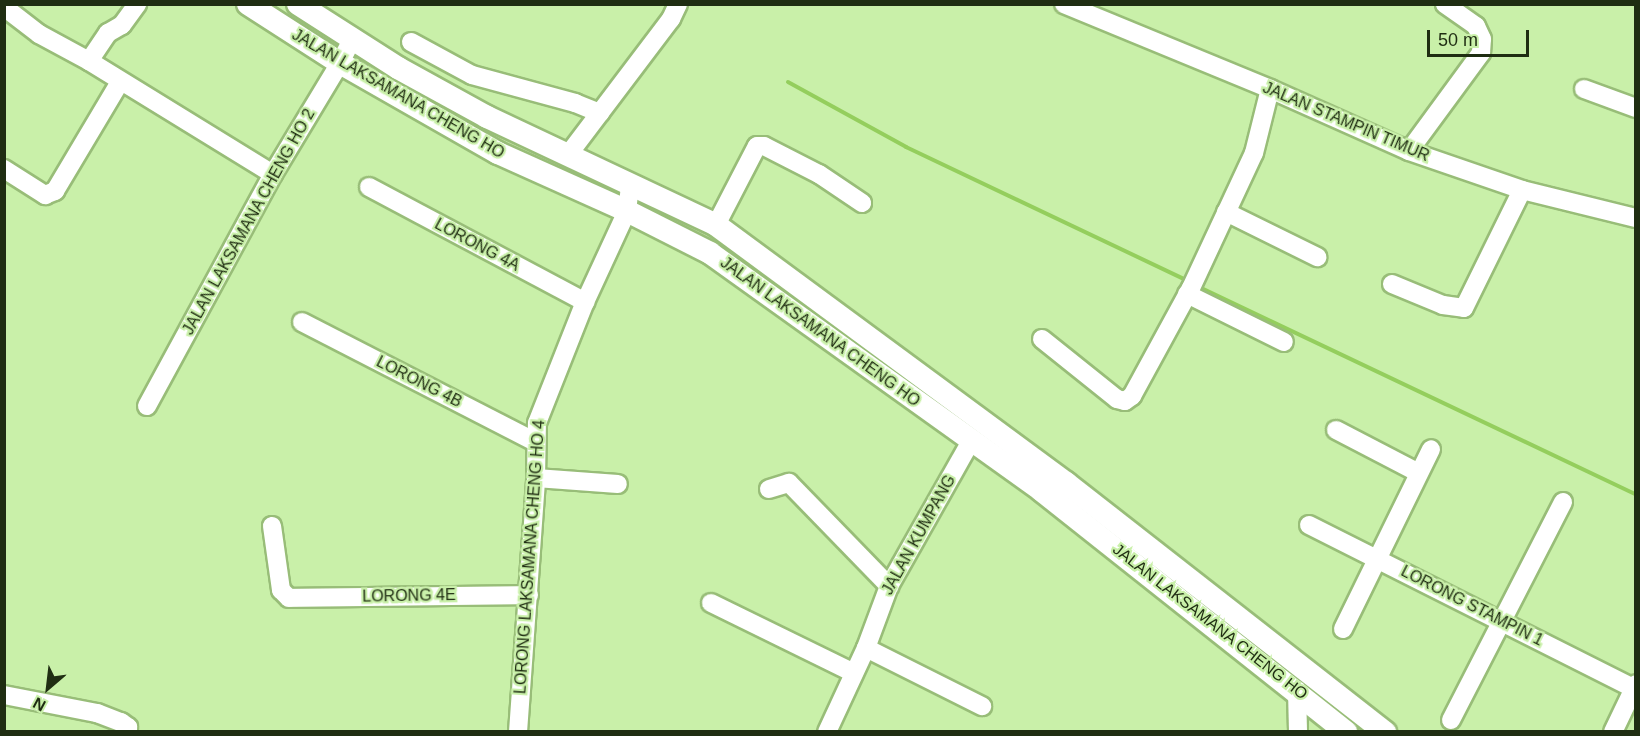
<!DOCTYPE html>
<html>
<head>
<meta charset="utf-8">
<style>
	body { margin:0 }
	#map { position:relative; width:1640px; height:736px; overflow:hidden; background:#c9f0a9; font-family:Arial,sans-serif }
	div>[style] { position:absolute }
	[style*='--x'] { left:calc(var(--x)*1px); top:calc(var(--y)*1px); width:calc(var(--w)*1px); rotate:calc(var(--a)*1deg) }
	.stream>* { height:4px; margin:-2px; padding:0 2px; transform-origin:2px; border-radius:2px; background:#94ce5d }
	.roads { filter:drop-shadow(2px 0 #98bd78) drop-shadow(-2px 0 #98bd78) drop-shadow(0 2px #98bd78) drop-shadow(0 -2px #98bd78) }
	.minor>* { height:18px; margin:-9px; padding:0 9px; transform-origin:9px; border-radius:9px; background:#fff }
	.major>* { height:22px; margin:-11px; padding:0 11px; transform-origin:11px; border-radius:11px; background:#fff }
	span { translate:-50% -50%; white-space:nowrap; text-align:center; line-height:1.15; -webkit-text-stroke:4.5px #c9f0a9; paint-order:stroke }
	.street-label { font-size:16px; color:#1f2d12 }
	.frame { position:absolute; inset:0; border:6px solid #1f2d12; pointer-events:none }
	.north { position:absolute; left:18px; top:658px; width:60px; height:60px; -webkit-text-stroke:4px #c9f0a9; paint-order:stroke; rotate:208deg; font-size:16px; font-weight:700; line-height:24px; text-align:center; color:#1f2d12 }
	.north::after { content:''; display:block; margin:auto; width:21px; height:27px; background:#1f2d12; clip-path:polygon(50% 0,100% 100%,50% 72%,0 100%) }
	.scale { position:absolute; left:1427px; top:30px; width:102px; height:27px; box-sizing:border-box; border:3px solid #1f2d12; border-top:0; padding-left:8px; font-size:18px; line-height:21px; white-space:nowrap; color:#1f2d12; -webkit-text-stroke:4px #c9f0a9; paint-order:stroke }
</style>
</head>
<body>
<div id="map">
	<div class="stream">
		<i style="--x:788;--y:82;--w:135;--a:28.8"></i>
		<i style="--x:906;--y:147;--w:312;--a:25.4"></i>
		<i style="--x:1197;--y:286;--w:486;--a:25.4"></i>
	</div>
	<div class="roads">
		<div class="minor">
			<i style="--x:1064;--y:4;--w:223;--a:22.4"></i>
			<i style="--x:1270;--y:89;--w:152;--a:24"></i>
			<i style="--x:1409;--y:151;--w:120;--a:19"></i>
			<i style="--x:1522;--y:190;--w:117;--a:13.8"></i>
			<i style="--x:4;--y:7;--w:44;--a:37.6"></i>
			<i style="--x:39;--y:34;--w:57;--a:28.4"></i>
			<i style="--x:89;--y:61;--w:216;--a:31.6"></i>
			<i style="--x:411;--y:42;--w:69;--a:28.4"></i>
			<i style="--x:472;--y:75;--w:107;--a:15.2"></i>
			<i style="--x:575;--y:103;--w:27;--a:22"></i>
			<i style="--x:89;--y:61;--w:34;--a:-56"></i>
			<i style="--x:108;--y:33;--w:16;--a:-30"></i>
			<i style="--x:122;--y:25;--w:26;--a:-54"></i>
			<i style="--x:1584;--y:89;--w:55;--a:20.1"></i>
			<i style="--x:1409;--y:151;--w:122;--a:-53.7"></i>
			<i style="--x:1481;--y:53;--w:14;--a:-86"></i>
			<i style="--x:1482;--y:39;--w:14;--a:-115"></i>
			<i style="--x:1476;--y:26;--w:38;--a:-145"></i>
			<i style="--x:568;--y:155;--w:171;--a:-52.9"></i>
			<i style="--x:671;--y:19;--w:17;--a:-65"></i>
			<i style="--x:4;--y:169;--w:49;--a:32.4"></i>
			<i style="--x:45;--y:195;--w:11;--a:-22"></i>
			<i style="--x:55;--y:191;--w:127;--a:-59.2"></i>
			<i style="--x:369;--y:187;--w:245;--a:28"></i>
			<i style="--x:1226;--y:212;--w:102;--a:26.3"></i>
			<i style="--x:716;--y:225;--w:89;--a:-62.6"></i>
			<i style="--x:757;--y:146;--w:7;--a:0"></i>
			<i style="--x:764;--y:146;--w:62;--a:27"></i>
			<i style="--x:819;--y:174;--w:52;--a:34"></i>
			<i style="--x:1392;--y:284;--w:55;--a:22.4"></i>
			<i style="--x:1443;--y:305;--w:21;--a:8"></i>
			<i style="--x:1464;--y:308;--w:131;--a:-63.8"></i>
			<i style="--x:1187;--y:294;--w:108;--a:26.3"></i>
			<i style="--x:302;--y:322;--w:262;--a:27.2"></i>
			<i style="--x:1042;--y:339;--w:96;--a:38.7"></i>
			<i style="--x:1117;--y:399;--w:8;--a:14"></i>
			<i style="--x:1125;--y:401;--w:9;--a:-36"></i>
			<i style="--x:1132;--y:396;--w:123;--a:-61.4"></i>
			<i style="--x:1191;--y:288;--w:149;--a:-65"></i>
			<i style="--x:1254;--y:153;--w:66;--a:-76"></i>
			<i style="--x:147;--y:406;--w:264;--a:-61.5"></i>
			<i style="--x:273;--y:174;--w:130;--a:-58.9"></i>
			<i style="--x:340;--y:63;--w:27;--a:-63"></i>
			<i style="--x:1336;--y:430;--w:93;--a:27.4"></i>
			<i style="--x:536;--y:478;--w:82;--a:4.2"></i>
			<i style="--x:769;--y:489;--w:21;--a:-17"></i>
			<i style="--x:789;--y:483;--w:144;--a:45.8"></i>
			<i style="--x:1309;--y:525;--w:363;--a:26.7"></i>
			<i style="--x:272;--y:526;--w:65;--a:82"></i>
			<i style="--x:281;--y:590;--w:11;--a:45"></i>
			<i style="--x:289;--y:598;--w:240;--a:-0.7"></i>
			<i style="--x:711;--y:603;--w:159;--a:26.1"></i>
			<i style="--x:1343;--y:629;--w:200;--a:-63.9"></i>
			<i style="--x:866;--y:648;--w:130;--a:26.6"></i>
			<i style="--x:1297;--y:690;--w:42;--a:88.6"></i>
			<i style="--x:4;--y:695;--w:95;--a:11"></i>
			<i style="--x:97;--y:713;--w:26;--a:21"></i>
			<i style="--x:121;--y:722;--w:9;--a:36"></i>
			<i style="--x:128;--y:727;--w:5;--a:101"></i>
			<i style="--x:1451;--y:720;--w:245;--a:-62.8"></i>
			<i style="--x:518;--y:732;--w:255;--a:-85.9"></i>
			<i style="--x:536;--y:478;--w:55;--a:-89"></i>
			<i style="--x:537;--y:423;--w:130;--a:-68.4"></i>
			<i style="--x:585;--y:302;--w:100;--a:-65.2"></i>
			<i style="--x:627;--y:211;--w:26;--a:-83"></i>
			<i style="--x:827;--y:732;--w:93;--a:-65.1"></i>
			<i style="--x:866;--y:648;--w:66;--a:-69.6"></i>
			<i style="--x:889;--y:586;--w:169;--a:-60.5"></i>
			<i style="--x:1613;--y:732;--w:53;--a:-64.4"></i>
		</div>
		<div class="major">
			<i style="--x:248;--y:4;--w:109;--a:32.7"></i>
			<i style="--x:340;--y:63;--w:182;--a:29.7"></i>
			<i style="--x:498;--y:153;--w:141;--a:24.2"></i>
			<i style="--x:627;--y:211;--w:93;--a:26.8"></i>
			<i style="--x:710;--y:253;--w:408;--a:35.6"></i>
			<i style="--x:1042;--y:491;--w:388;--a:38.4"></i>
			<i style="--x:298;--y:4;--w:119;--a:32.6"></i>
			<i style="--x:398;--y:68;--w:102;--a:28.8"></i>
			<i style="--x:487;--y:117;--w:253;--a:25.2"></i>
			<i style="--x:716;--y:225;--w:435;--a:36.4"></i>
			<i style="--x:1066;--y:483;--w:405;--a:38"></i>
		</div>
	</div>
	<div class="street-label">
		<span style="left:398px;top:94px;rotate:30deg">JALAN LAKSAMANA CHENG HO</span>
		<span style="left:1346px;top:122px;rotate:23deg">JALAN STAMPIN TIMUR</span>
		<span style="left:249px;top:222px;rotate:-61deg">JALAN LAKSAMANA CHENG HO 2</span>
		<span style="left:477px;top:245px;rotate:28deg">LORONG 4A</span>
		<span style="left:820px;top:332px;rotate:36deg">JALAN LAKSAMANA CHENG HO</span>
		<span style="left:419px;top:382px;rotate:27deg">LORONG 4B</span>
		<span style="left:919px;top:535px;rotate:-61deg">JALAN KUMPANG</span>
		<span style="left:530px;top:557px;rotate:-86deg">LORONG LAKSAMANA CHENG HO 4</span>
		<span style="left:409px;top:596px;rotate:-1deg">LORONG 4E</span>
		<span style="left:1472px;top:606px;rotate:27deg">LORONG STAMPIN 1</span>
		<span style="left:1210px;top:622px;rotate:38deg">JALAN LAKSAMANA CHENG HO</span>
	</div>
	<div class="frame"></div>
	<div class="north">N</div>
	<div class="scale">50 m</div>
</div>
</body>
</html>
